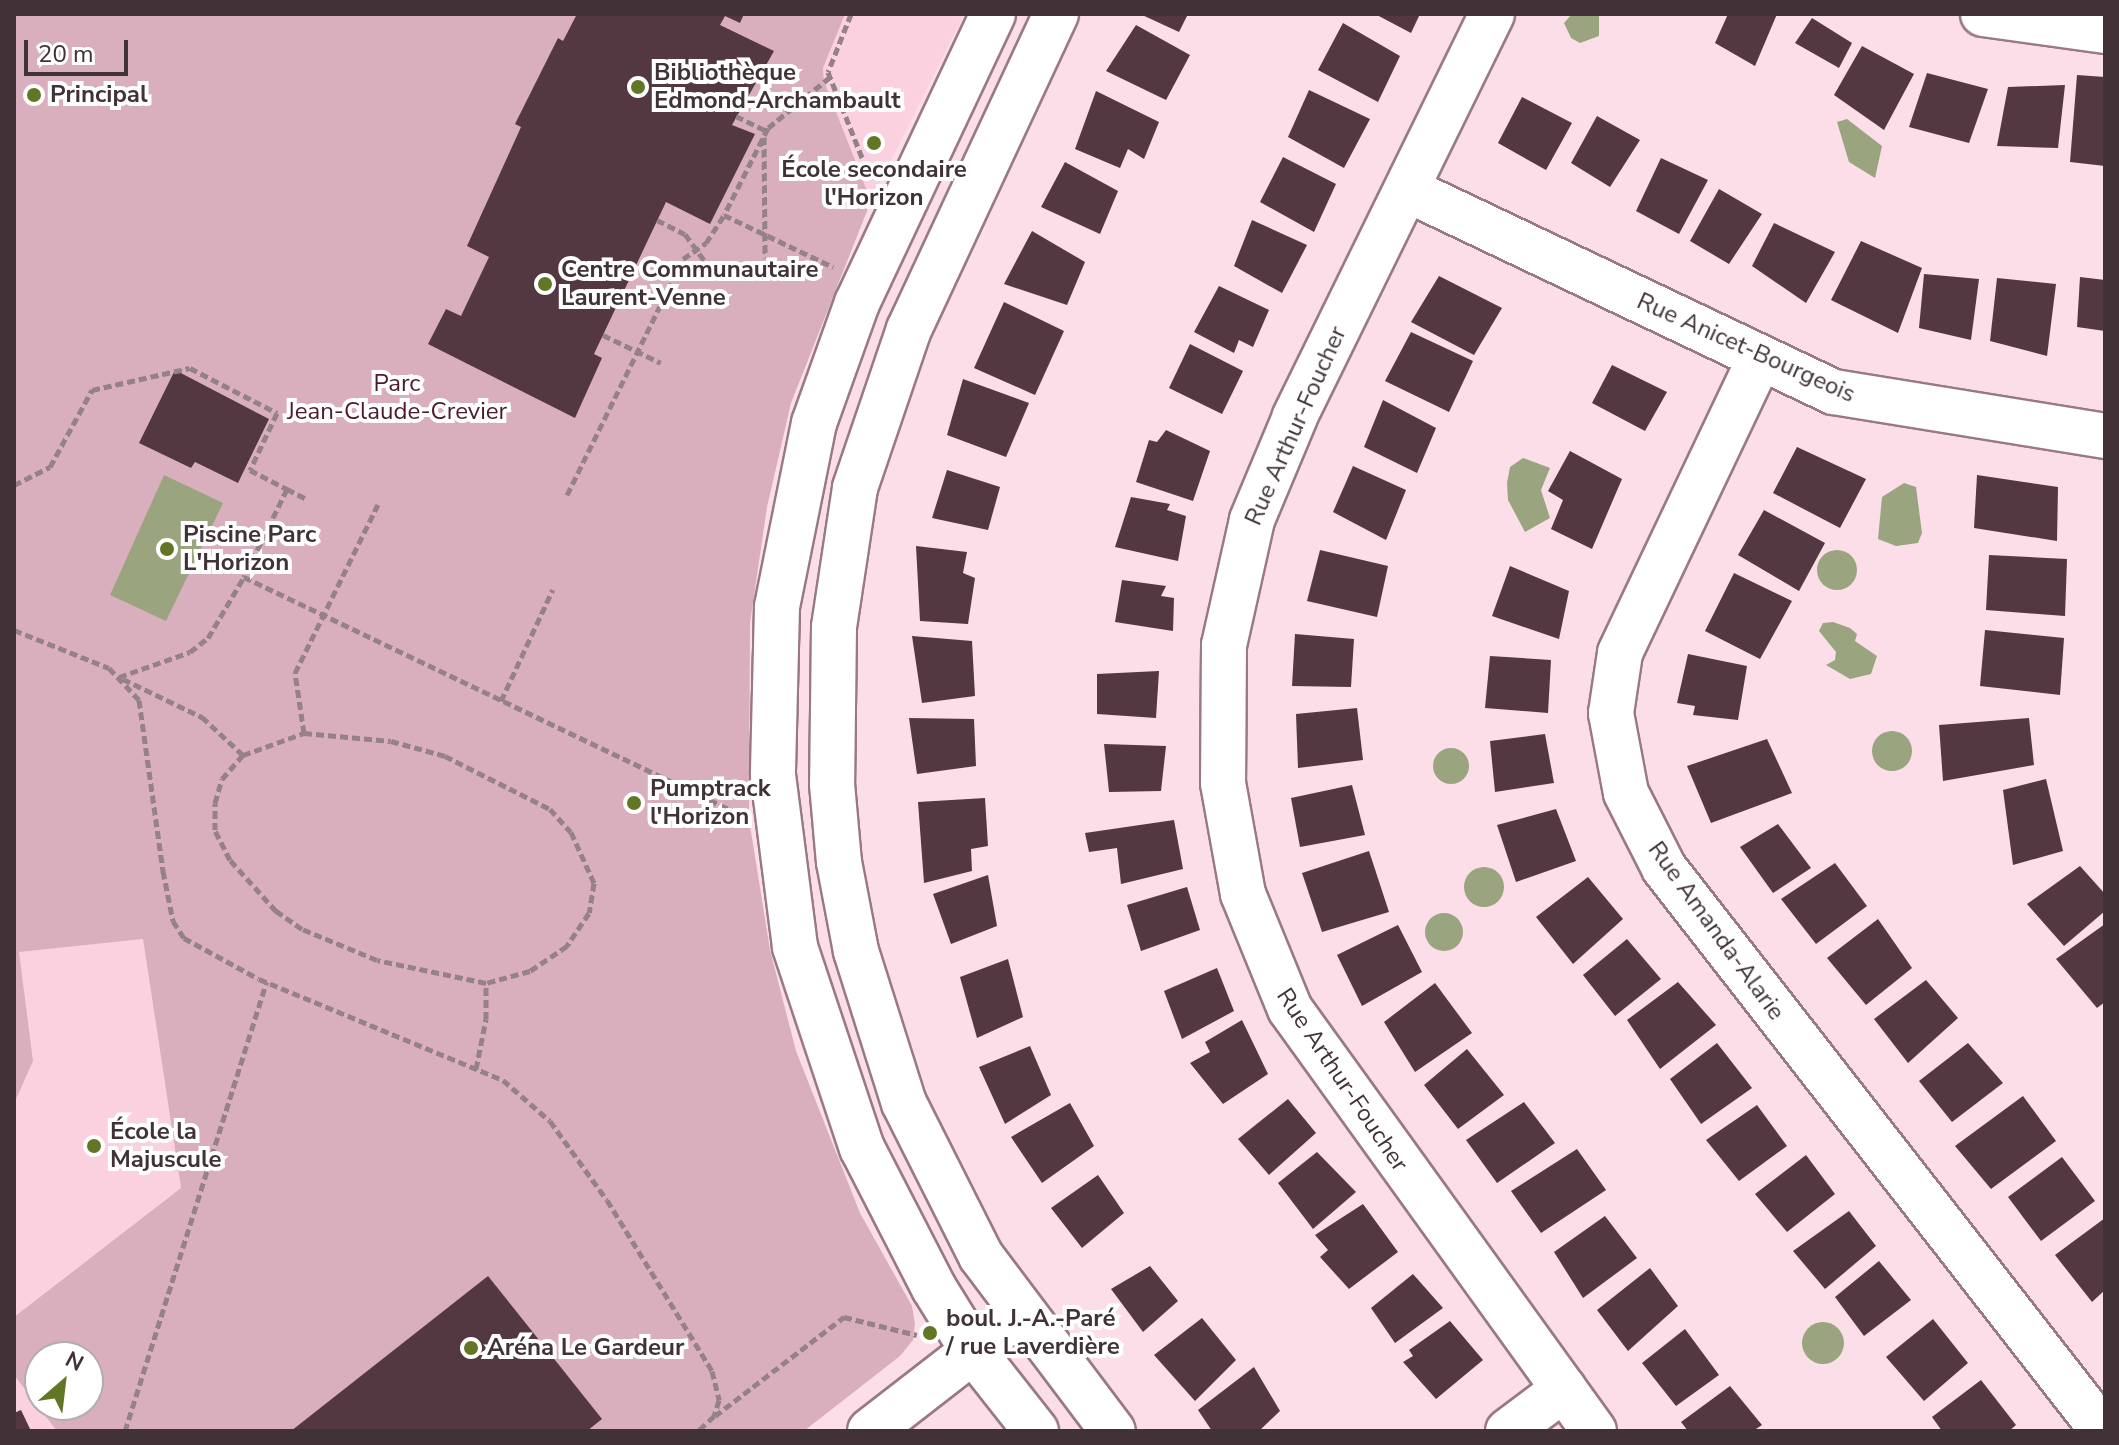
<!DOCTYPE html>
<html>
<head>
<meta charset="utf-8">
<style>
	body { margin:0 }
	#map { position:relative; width:2119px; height:1445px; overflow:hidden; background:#fbdee8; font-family:"Nunito Sans",sans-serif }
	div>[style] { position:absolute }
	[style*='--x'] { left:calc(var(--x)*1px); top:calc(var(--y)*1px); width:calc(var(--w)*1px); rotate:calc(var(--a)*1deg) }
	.built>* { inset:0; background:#fcd1df }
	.green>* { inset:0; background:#d9afbd }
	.water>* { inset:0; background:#9aa580 }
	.round { border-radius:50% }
	.building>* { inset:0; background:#533841 }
	.path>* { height:5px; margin-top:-2.5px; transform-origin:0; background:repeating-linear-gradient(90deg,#958188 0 8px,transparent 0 12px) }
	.roads { filter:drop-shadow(2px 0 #997984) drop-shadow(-2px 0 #997984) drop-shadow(0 2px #997984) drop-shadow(0 -2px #997984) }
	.minor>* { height:44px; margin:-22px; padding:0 22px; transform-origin:22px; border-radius:22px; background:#fff }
	.dots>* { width:22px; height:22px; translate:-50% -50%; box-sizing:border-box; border:4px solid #fff; border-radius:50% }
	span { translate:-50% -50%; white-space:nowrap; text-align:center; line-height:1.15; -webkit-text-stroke:8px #fff; paint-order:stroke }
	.poi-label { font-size:24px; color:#403237; font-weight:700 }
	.left { translate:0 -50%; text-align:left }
	.street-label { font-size:24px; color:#403237 }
	.park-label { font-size:24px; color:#4d192f }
	.frame { position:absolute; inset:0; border:16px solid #403237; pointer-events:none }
	.north { position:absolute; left:24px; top:1341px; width:80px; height:80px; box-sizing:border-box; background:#fff; border:2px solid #b3adaf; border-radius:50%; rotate:28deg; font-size:22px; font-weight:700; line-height:32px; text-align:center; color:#403237 }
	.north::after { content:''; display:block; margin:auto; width:28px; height:36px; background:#627625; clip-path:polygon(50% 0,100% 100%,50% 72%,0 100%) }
	.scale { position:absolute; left:24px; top:40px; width:104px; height:36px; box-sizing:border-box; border:4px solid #403237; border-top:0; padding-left:10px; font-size:24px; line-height:28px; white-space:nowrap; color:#403237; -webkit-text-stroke:6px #fff; paint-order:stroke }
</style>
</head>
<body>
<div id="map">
	<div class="built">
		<i style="clip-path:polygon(845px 14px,964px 14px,871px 201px,824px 81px,823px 68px)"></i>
		<i style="clip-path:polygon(143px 939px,181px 1188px,14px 1317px,14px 1104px,33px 1061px,18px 952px)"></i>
		<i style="clip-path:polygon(14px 1375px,57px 1431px,14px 1431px)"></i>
	</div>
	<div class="green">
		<i style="clip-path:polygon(evenodd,14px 14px,845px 14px,823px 68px,824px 81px,871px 201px,791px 403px,767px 507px,750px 623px,749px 819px,770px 950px,796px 1051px,860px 1213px,912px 1306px,915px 1324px,913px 1340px,900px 1356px,804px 1431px,57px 1431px,14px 1375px,14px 1317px,181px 1188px,143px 939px,19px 952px,33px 1061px,14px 1104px,14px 14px,40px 1357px,88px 1357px,88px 1405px,40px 1405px,40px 1357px)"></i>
	</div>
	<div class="water">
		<i style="clip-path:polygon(1572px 14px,1599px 14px,1599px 36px,1580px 43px,1571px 38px,1564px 23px)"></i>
		<i style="clip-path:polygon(1847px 119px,1882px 146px,1875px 178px,1849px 162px,1837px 122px)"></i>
		<i style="clip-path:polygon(1523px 458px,1550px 468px,1541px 490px,1550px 518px,1525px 532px,1508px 500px,1507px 483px,1510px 467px)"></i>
		<i style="clip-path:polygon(164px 475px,223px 503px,166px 621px,110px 595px)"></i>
		<i style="clip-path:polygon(1904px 483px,1916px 487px,1922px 533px,1918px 543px,1896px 546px,1878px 539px,1882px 497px)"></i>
		<i class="round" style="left:1817px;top:550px;width:40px;height:40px"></i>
		<i style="clip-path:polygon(1833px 622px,1850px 628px,1857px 634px,1855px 641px,1877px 656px,1871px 674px,1850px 679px,1826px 665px,1835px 660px,1836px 652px,1819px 631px,1823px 623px)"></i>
		<i class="round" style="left:1872px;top:731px;width:40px;height:40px"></i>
		<i class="round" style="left:1433px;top:748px;width:36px;height:36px"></i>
		<i class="round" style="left:1464px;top:867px;width:40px;height:40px"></i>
		<i class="round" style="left:1425px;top:913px;width:38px;height:38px"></i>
		<i class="round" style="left:1802px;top:1322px;width:42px;height:42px"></i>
	</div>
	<div class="building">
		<i style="clip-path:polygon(577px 14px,744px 14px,740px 23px,725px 16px,720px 25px,774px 51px,732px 125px,755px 134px,710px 224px,666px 202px,594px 354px,602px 358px,575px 418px,428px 344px,446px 309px,461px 316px,489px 257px,467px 246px,521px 127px,515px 124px,558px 38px,563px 41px)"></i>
		<i style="clip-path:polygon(1140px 14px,1188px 14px,1179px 32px)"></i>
		<i style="clip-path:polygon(1375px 14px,1420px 14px,1411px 33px)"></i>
		<i style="clip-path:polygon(1728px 14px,1777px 14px,1755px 66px,1715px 43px)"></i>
		<i style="clip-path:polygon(1812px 18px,1852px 43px,1839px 68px,1795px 43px)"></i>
		<i style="clip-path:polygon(1343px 23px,1400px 56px,1378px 102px,1318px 70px)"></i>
		<i style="clip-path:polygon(1136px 25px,1190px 55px,1166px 100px,1106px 71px)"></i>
		<i style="clip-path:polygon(1862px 46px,1914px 74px,1884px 130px,1834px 95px)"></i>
		<i style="clip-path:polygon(1927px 73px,1988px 89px,1969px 143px,1909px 127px)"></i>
		<i style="clip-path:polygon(2077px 75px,2105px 77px,2105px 166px,2070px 162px)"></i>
		<i style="clip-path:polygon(2065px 85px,2058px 148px,1997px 146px,2008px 87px)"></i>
		<i style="clip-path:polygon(1309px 90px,1370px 119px,1344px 168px,1288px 137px)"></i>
		<i style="clip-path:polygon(1096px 91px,1159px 122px,1144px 159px,1128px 149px,1120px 168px,1075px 149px)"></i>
		<i style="clip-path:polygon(1522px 97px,1572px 123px,1546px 170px,1498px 143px)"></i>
		<i style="clip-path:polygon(1597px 116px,1640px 140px,1610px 187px,1571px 163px)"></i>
		<i style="clip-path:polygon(1283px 157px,1336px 184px,1314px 232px,1260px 202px)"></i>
		<i style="clip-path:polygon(1661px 158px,1708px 180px,1679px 234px,1636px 211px)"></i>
		<i style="clip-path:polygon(1065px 162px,1118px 191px,1100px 234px,1041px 207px)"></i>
		<i style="clip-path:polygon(1719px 189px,1762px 214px,1729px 264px,1690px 241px)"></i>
		<i style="clip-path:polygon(1252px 220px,1307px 245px,1282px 293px,1234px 266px)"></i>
		<i style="clip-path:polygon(1774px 223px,1835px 252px,1806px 303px,1752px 266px)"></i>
		<i style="clip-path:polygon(1032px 231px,1085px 262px,1067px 305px,1004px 284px)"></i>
		<i style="clip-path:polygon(1861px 241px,1922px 268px,1898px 333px,1831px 300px)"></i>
		<i style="clip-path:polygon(1924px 274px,1979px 279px,1971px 340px,1919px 328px)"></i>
		<i style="clip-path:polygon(1439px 276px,1502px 308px,1474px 355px,1411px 322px)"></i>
		<i style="clip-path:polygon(2080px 277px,2105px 280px,2105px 331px,2077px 327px)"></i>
		<i style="clip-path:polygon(1997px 278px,2056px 284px,2047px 356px,1990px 341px)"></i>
		<i style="clip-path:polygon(1219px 286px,1269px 310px,1253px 347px,1239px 340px,1234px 353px,1194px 332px)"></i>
		<i style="clip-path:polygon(1004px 302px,1064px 331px,1035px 395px,974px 368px)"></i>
		<i style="clip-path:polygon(1411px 332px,1473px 361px,1449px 412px,1385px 381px)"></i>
		<i style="clip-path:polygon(1190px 344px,1243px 371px,1222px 414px,1169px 388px)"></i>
		<i style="clip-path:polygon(1612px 365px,1667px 392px,1645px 431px,1592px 403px)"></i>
		<i style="clip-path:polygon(175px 370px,269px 419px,238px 483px,195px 462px,191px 468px,139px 443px)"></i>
		<i style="clip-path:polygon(963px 379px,1029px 403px,1006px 457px,947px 435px)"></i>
		<i style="clip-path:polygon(1383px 400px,1436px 428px,1417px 473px,1364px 447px)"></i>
		<i style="clip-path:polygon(1166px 430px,1210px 451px,1193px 501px,1136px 482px,1149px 440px,1157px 442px)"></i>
		<i style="clip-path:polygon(1797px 447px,1866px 479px,1840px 528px,1773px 493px)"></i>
		<i style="clip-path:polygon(1570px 451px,1622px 479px,1592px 549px,1551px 529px,1563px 500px,1548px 491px)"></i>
		<i style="clip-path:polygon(1353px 466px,1406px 490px,1386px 540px,1333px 512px)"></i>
		<i style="clip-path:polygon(947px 470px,1000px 487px,988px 530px,932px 518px)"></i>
		<i style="clip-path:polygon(1977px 475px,2058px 487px,2057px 541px,1974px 528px)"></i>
		<i style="clip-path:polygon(1131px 497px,1170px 504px,1167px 510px,1186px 516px,1178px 561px,1115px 547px)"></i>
		<i style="clip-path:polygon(1764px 510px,1825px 543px,1799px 591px,1738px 555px)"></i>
		<i style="clip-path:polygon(916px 546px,967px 552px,963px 573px,975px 578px,968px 624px,920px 621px)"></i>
		<i style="clip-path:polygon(1320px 550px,1388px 566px,1377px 617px,1307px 601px)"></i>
		<i style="clip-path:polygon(1989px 555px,2067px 559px,2065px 616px,1986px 610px)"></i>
		<i style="clip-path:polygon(1510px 566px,1569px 591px,1559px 639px,1492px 616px)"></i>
		<i style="clip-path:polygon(1734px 573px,1792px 601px,1760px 659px,1705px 631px)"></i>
		<i style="clip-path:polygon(1122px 580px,1166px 586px,1161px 596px,1174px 598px,1173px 631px,1115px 622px)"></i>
		<i style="clip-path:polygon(1985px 630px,2064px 638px,2060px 695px,1980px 686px)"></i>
		<i style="clip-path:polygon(1295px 634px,1354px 639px,1351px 687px,1292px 686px)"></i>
		<i style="clip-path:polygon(912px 636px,972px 641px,975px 696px,922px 703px)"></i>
		<i style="clip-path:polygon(1688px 654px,1747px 666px,1738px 720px,1693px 715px,1695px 706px,1677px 703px)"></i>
		<i style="clip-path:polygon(1490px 656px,1551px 660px,1548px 713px,1485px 708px)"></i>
		<i style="clip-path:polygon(1159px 671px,1156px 718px,1097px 714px,1097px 674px)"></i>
		<i style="clip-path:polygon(1357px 708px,1363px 760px,1298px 768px,1296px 714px)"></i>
		<i style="clip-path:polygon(909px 718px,974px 719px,976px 766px,917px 774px)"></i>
		<i style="clip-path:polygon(2029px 718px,2034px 765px,1943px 781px,1939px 725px)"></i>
		<i style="clip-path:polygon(1545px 734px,1554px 783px,1495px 792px,1490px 741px)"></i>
		<i style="clip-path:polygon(1767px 739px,1792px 793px,1711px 823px,1687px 766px)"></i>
		<i style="clip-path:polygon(1104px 744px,1166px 746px,1161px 791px,1109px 792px)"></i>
		<i style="clip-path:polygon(2046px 779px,2063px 851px,2013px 865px,2003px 790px)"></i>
		<i style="clip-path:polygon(1352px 785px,1365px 835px,1300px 847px,1291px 798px)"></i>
		<i style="clip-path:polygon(985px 798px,988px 846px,971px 849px,972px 871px,924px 883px,918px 802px)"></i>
		<i style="clip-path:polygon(1556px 809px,1576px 861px,1516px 882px,1497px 825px)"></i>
		<i style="clip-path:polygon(1174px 820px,1183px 869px,1121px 884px,1117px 848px,1089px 852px,1085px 833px)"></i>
		<i style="clip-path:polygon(1778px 824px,1811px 868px,1773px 893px,1740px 847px)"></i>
		<i style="clip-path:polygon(1369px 851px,1389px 912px,1322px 932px,1302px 873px)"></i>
		<i style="clip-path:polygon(1835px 863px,1867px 906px,1816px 944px,1781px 899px)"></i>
		<i style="clip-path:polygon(2080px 866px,2105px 894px,2105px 911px,2064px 946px,2027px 904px)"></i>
		<i style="clip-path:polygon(988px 875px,997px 926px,951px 944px,933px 894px)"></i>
		<i style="clip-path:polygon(1588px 877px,1623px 919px,1573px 964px,1536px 917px)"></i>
		<i style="clip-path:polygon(1187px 887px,1200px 930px,1141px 951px,1127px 905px)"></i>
		<i style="clip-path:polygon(1878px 919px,1912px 968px,1866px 1005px,1827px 958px)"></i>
		<i style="clip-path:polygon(2105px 924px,2105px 1002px,2097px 1008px,2056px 959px)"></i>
		<i style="clip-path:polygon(1398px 925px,1422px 972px,1362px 1006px,1337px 955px)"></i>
		<i style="clip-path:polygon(1627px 939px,1661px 979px,1615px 1016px,1583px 975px)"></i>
		<i style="clip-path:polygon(1008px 959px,1023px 1017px,977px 1038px,960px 977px)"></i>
		<i style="clip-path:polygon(1217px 968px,1234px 1011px,1182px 1039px,1164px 991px)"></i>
		<i style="clip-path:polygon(1926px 980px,1958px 1018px,1908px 1063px,1874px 1019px)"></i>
		<i style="clip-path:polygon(1678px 982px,1716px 1025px,1660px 1069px,1627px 1020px)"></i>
		<i style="clip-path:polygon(1435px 983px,1472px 1033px,1415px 1072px,1384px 1022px)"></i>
		<i style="clip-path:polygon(1242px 1020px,1268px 1074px,1223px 1104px,1190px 1063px,1210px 1052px,1205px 1042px)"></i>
		<i style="clip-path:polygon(1717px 1043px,1752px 1088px,1701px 1124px,1670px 1079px)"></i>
		<i style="clip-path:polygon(1968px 1043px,2003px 1083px,1952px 1122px,1919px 1081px)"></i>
		<i style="clip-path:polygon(1030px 1046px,1051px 1095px,1005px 1124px,979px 1067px)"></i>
		<i style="clip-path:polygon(1467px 1049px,1504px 1095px,1458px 1129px,1424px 1085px)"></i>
		<i style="clip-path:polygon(2023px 1096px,2056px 1141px,1991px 1189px,1955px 1146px)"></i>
		<i style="clip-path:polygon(1288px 1099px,1316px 1133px,1269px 1175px,1238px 1139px)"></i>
		<i style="clip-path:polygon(1524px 1102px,1555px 1143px,1497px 1183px,1466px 1140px)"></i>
		<i style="clip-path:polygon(1070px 1103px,1094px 1146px,1042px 1183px,1011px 1137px)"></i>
		<i style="clip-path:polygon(1757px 1105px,1787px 1146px,1739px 1181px,1706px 1140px)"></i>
		<i style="clip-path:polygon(1577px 1149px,1606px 1190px,1541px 1233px,1511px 1191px)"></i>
		<i style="clip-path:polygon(1317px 1152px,1356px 1192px,1313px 1229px,1278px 1183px)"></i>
		<i style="clip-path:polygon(1806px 1155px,1835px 1194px,1787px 1232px,1755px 1194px)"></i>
		<i style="clip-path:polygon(2062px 1157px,2095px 1201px,2041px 1241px,2008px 1197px)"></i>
		<i style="clip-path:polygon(1098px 1175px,1124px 1213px,1082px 1248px,1051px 1208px)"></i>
		<i style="clip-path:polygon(1363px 1204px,1398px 1252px,1349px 1289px,1320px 1257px,1328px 1250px,1315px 1235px)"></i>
		<i style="clip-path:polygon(1849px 1211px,1876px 1246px,1825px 1289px,1793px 1251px)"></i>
		<i style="clip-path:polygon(1605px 1216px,1637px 1258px,1583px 1298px,1554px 1252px)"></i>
		<i style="clip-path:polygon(2105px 1218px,2105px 1290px,2092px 1302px,2055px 1255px)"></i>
		<i style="clip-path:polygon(1879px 1261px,1911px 1300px,1864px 1336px,1835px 1297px)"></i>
		<i style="clip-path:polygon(1150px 1266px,1178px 1301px,1143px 1332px,1111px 1289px)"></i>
		<i style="clip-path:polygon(1650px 1268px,1678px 1306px,1628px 1351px,1597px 1310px)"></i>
		<i style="clip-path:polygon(1413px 1274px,1443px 1308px,1395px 1343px,1371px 1308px)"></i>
		<i style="clip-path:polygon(488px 1276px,602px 1419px,587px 1431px,291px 1431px)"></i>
		<i style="clip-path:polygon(1202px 1318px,1236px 1360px,1195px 1401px,1154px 1355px)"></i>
		<i style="clip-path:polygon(1933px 1319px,1968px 1363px,1924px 1401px,1886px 1357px)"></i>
		<i style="clip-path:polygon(1450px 1321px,1483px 1360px,1436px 1399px,1403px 1362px,1413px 1356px,1409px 1350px)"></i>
		<i style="clip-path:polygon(1685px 1329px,1719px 1375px,1676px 1406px,1642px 1363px)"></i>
		<i style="clip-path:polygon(1254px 1367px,1280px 1411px,1259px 1431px,1212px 1431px,1198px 1410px)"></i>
		<i style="clip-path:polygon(1981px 1380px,2016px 1425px,2009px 1431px,1942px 1431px,1932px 1417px)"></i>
		<i style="clip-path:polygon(1730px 1386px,1762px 1425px,1753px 1431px,1688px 1431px,1681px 1422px)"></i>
		<i style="clip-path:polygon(21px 1410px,31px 1431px,14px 1431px,14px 1413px)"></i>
	</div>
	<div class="path">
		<i style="--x:851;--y:14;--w:62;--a:111.6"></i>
		<i style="--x:828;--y:72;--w:116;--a:68.3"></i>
		<i style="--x:830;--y:77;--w:80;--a:140.6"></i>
		<i style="--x:768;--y:128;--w:97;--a:116.8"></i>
		<i style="--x:724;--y:215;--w:121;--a:25.5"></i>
		<i style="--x:736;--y:116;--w:34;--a:26"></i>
		<i style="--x:764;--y:137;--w:121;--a:89.5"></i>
		<i style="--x:657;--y:220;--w:31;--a:27"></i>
		<i style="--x:685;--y:234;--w:39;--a:54"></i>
		<i style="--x:603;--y:335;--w:64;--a:25.8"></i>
		<i style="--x:14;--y:485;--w:40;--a:-26.6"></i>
		<i style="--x:50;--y:467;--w:88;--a:-61.4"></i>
		<i style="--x:92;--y:390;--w:100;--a:-12.7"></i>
		<i style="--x:190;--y:368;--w:98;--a:27.3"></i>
		<i style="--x:277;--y:413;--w:63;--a:115.3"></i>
		<i style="--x:250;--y:470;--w:42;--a:27.2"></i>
		<i style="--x:287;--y:489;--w:98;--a:116"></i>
		<i style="--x:244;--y:577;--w:549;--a:25.58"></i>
		<i style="--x:287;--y:489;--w:22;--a:27"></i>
		<i style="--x:567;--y:495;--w:263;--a:-63.8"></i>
		<i style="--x:683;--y:259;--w:28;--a:-35"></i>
		<i style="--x:706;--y:243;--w:33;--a:-57"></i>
		<i style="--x:14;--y:630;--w:102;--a:21.8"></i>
		<i style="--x:109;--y:668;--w:44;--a:46.8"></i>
		<i style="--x:139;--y:700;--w:173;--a:82"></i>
		<i style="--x:163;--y:871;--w:51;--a:78.7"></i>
		<i style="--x:173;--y:921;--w:20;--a:57"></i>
		<i style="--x:184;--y:938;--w:85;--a:28.7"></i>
		<i style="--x:259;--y:979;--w:264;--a:22.5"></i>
		<i style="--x:503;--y:1080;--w:62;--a:41.1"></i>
		<i style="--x:550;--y:1121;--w:97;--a:54.2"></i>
		<i style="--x:607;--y:1200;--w:201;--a:58.4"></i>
		<i style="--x:712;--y:1371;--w:30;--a:76"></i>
		<i style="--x:719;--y:1400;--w:17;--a:107"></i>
		<i style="--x:714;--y:1416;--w:22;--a:137"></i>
		<i style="--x:119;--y:677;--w:75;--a:-19.4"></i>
		<i style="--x:190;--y:652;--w:23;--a:-38"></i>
		<i style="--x:208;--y:638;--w:71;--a:-59.5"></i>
		<i style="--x:123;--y:679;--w:88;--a:25.7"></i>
		<i style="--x:202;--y:717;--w:56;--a:42.8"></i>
		<i style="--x:501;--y:701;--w:123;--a:-65.1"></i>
		<i style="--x:304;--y:733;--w:87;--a:5.3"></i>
		<i style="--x:391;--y:741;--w:56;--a:15.5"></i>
		<i style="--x:445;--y:756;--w:118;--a:26.8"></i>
		<i style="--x:550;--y:809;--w:31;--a:48"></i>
		<i style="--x:571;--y:832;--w:56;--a:65.7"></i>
		<i style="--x:594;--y:883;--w:30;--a:99"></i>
		<i style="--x:589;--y:913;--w:40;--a:124"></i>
		<i style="--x:567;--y:946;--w:45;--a:146"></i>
		<i style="--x:530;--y:971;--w:46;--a:164.7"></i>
		<i style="--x:486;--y:983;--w:111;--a:-168.1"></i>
		<i style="--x:377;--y:960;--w:81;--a:-157.5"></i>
		<i style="--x:302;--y:929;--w:32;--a:-145"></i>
		<i style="--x:276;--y:911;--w:69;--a:-132"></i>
		<i style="--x:230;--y:860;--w:34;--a:-117"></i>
		<i style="--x:215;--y:830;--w:27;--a:-90"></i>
		<i style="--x:215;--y:803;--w:25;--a:-74"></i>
		<i style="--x:222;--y:779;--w:32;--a:-49"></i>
		<i style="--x:243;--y:755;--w:65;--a:-19.8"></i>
		<i style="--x:304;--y:733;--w:61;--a:-98.5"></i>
		<i style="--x:295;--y:673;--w:188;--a:-63.8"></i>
		<i style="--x:476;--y:1069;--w:51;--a:-78.7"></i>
		<i style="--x:486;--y:1019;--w:36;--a:-90"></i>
		<i style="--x:715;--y:1416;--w:163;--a:-37.5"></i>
		<i style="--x:844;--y:1317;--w:75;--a:13.9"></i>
		<i style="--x:125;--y:1431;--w:471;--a:-72.5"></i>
	</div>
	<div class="roads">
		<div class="minor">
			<i style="--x:993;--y:14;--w:319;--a:115.2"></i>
			<i style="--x:857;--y:303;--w:127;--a:109.7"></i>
			<i style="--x:814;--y:423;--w:188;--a:101.4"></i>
			<i style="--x:777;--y:607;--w:168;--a:91.4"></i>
			<i style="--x:773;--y:775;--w:173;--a:82.7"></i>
			<i style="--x:795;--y:947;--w:212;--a:71.6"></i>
			<i style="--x:862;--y:1148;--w:157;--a:62.8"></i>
			<i style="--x:934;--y:1288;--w:74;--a:58.2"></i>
			<i style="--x:973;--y:1351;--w:102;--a:51.8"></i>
			<i style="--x:1056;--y:14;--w:348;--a:115"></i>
			<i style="--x:909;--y:329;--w:168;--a:108.8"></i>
			<i style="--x:855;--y:488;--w:141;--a:98.6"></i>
			<i style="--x:834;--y:627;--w:157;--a:90.7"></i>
			<i style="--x:832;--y:784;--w:78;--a:84.9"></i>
			<i style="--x:839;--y:862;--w:91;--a:79.2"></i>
			<i style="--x:856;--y:951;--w:159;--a:72.5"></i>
			<i style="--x:904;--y:1103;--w:171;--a:63.3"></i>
			<i style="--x:981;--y:1256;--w:219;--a:53"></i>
			<i style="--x:1492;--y:14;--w:449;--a:116.1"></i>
			<i style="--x:1295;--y:417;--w:112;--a:112.7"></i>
			<i style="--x:1252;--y:520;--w:128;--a:102.6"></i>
			<i style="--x:1224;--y:645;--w:138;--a:90.4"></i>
			<i style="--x:1223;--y:783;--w:113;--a:79.8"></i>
			<i style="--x:1243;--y:894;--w:124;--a:67.8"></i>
			<i style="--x:1290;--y:1009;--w:520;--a:54.23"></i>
			<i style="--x:1983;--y:14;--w:123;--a:7.9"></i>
			<i style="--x:1408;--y:190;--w:471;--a:25.4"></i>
			<i style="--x:1834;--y:392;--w:275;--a:9.2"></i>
			<i style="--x:1759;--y:360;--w:324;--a:115.4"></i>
			<i style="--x:1620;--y:653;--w:61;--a:98.5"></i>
			<i style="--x:1611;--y:713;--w:81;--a:79.4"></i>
			<i style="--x:1626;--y:793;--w:84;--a:63.1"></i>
			<i style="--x:1664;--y:868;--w:714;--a:52.05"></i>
			<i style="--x:870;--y:1431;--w:158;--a:-37.8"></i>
			<i style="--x:1508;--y:1431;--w:70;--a:-36.9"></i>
		</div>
	</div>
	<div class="dots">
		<i style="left:638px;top:87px;background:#627625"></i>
		<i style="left:34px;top:95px;background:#627625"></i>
		<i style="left:874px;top:143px;background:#627625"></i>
		<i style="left:545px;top:284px;background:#627625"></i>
		<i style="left:167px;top:549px;background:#627625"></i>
		<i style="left:634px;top:803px;background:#627625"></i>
		<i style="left:94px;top:1146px;background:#627625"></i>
		<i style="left:930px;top:1333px;background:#627625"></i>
		<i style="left:471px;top:1348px;background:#627625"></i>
	</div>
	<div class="poi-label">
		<span class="left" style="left:654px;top:87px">Bibliothèque<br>Edmond-Archambault</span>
		<span class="left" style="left:50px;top:95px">Principal</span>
		<span style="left:874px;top:184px">École secondaire<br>l'Horizon</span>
		<span class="left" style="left:561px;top:284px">Centre Communautaire<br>Laurent-Venne</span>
		<span class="left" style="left:183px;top:549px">Piscine Parc<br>L'Horizon</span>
		<span class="left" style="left:650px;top:803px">Pumptrack<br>l'Horizon</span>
		<span class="left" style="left:110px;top:1146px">École la<br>Majuscule</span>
		<span class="left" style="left:946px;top:1333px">boul. J.-A.-Paré<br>/ rue Laverdière</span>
		<span class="left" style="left:487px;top:1348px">Aréna Le Gardeur</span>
	</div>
	<div class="street-label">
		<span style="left:1746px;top:348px;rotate:24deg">Rue Anicet-Bourgeois</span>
		<span style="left:1296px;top:426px;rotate:-66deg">Rue Arthur-Foucher</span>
		<span style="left:1716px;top:931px;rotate:54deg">Rue Amanda-Alarie</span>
		<span style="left:1342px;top:1080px;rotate:56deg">Rue Arthur-Foucher</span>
	</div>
	<div class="park-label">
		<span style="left:397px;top:398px">Parc<br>Jean-Claude-Crevier</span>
	</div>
	<div class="frame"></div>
	<div class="north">N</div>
	<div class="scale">20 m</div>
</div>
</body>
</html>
